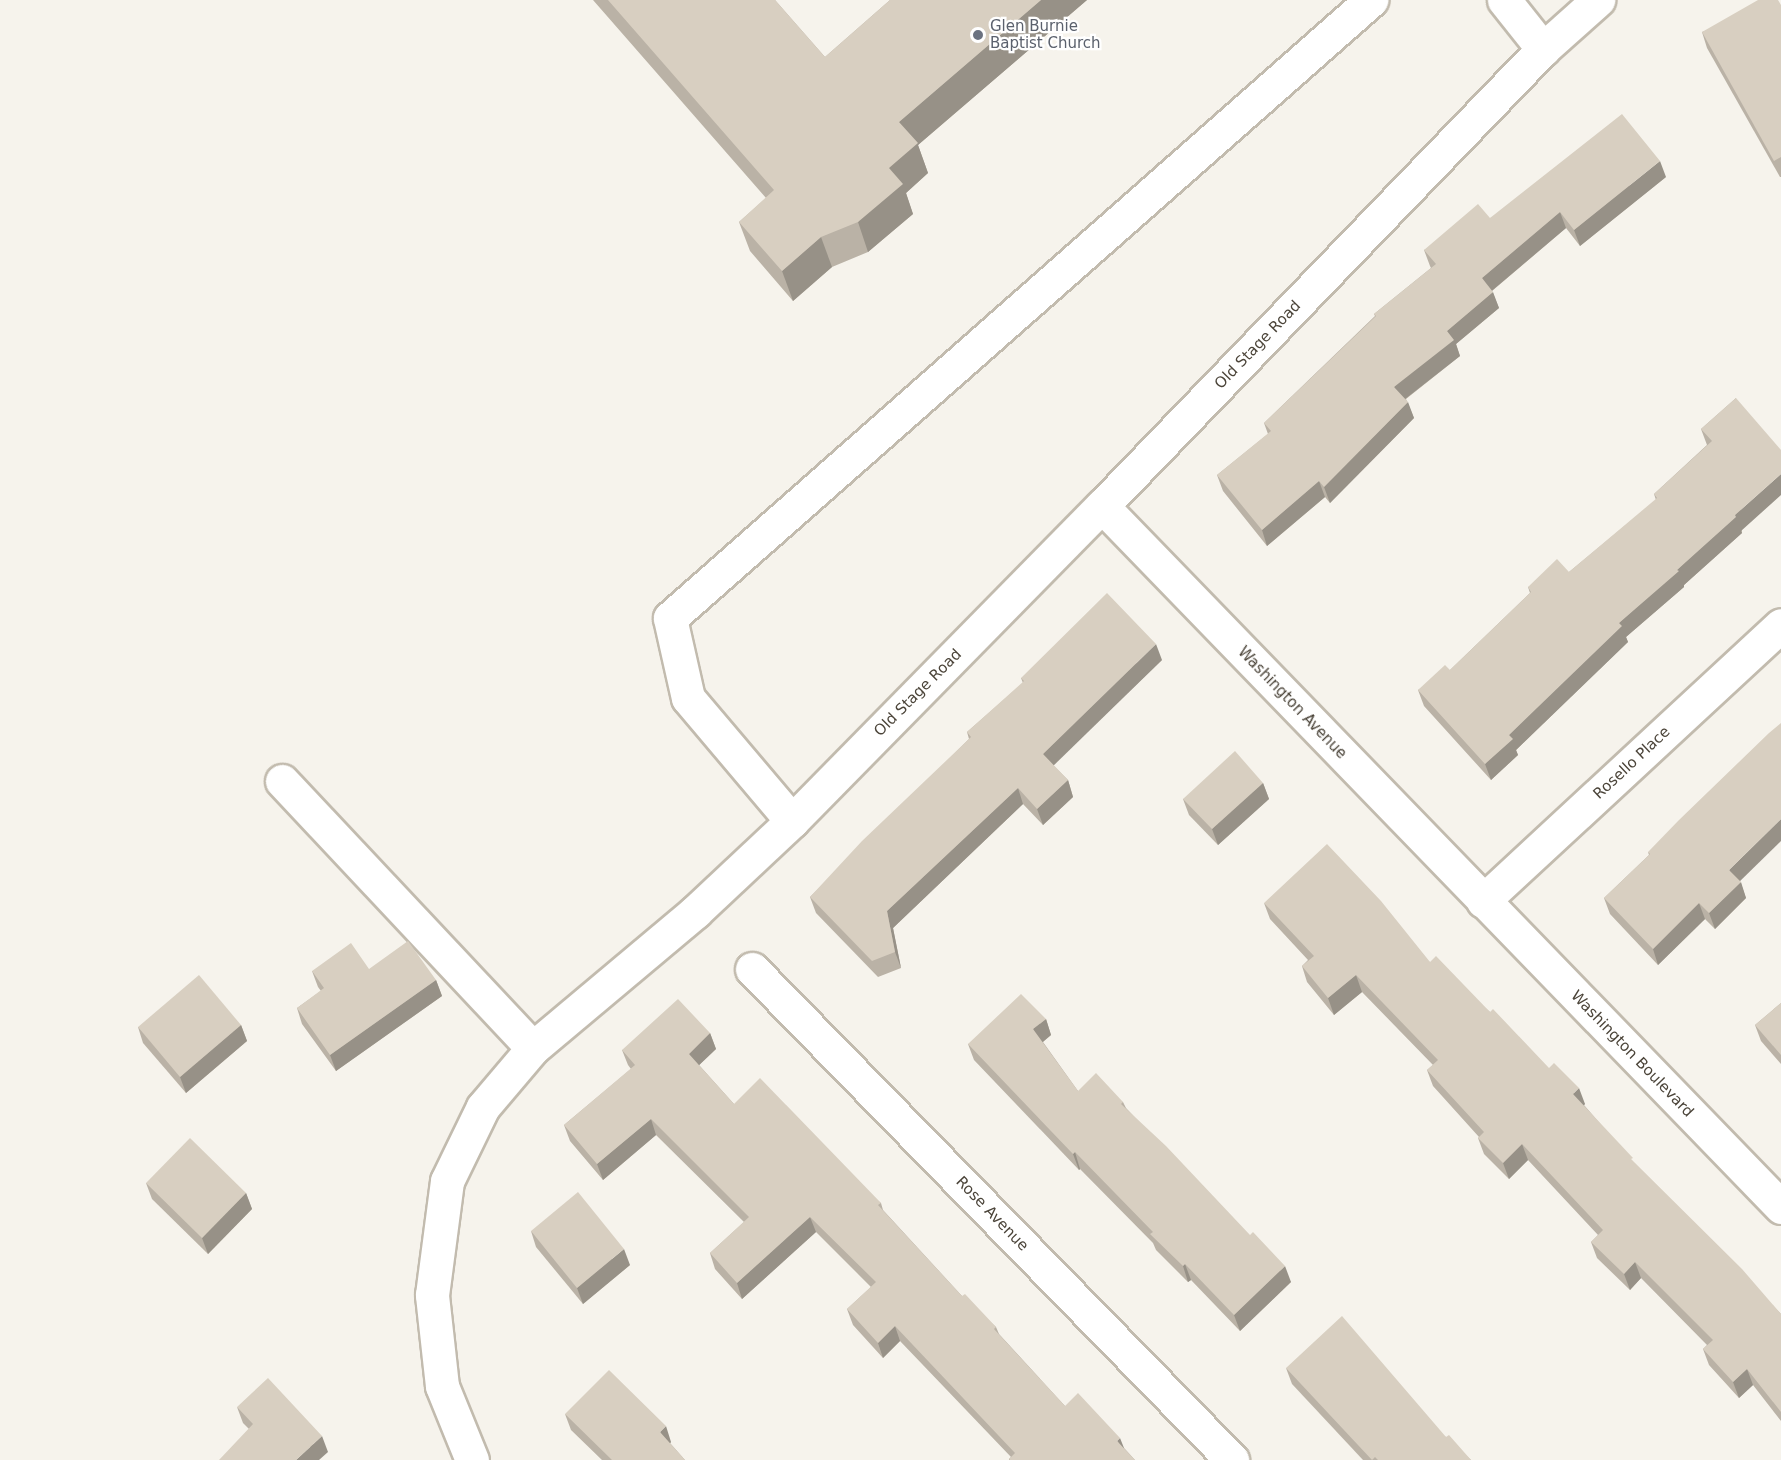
<!DOCTYPE html>
<html>
<head>
<meta charset="utf-8">
<style>
	body { margin:0 }
	#map { position:relative; width:1781px; height:1460px; overflow:hidden; background:#f6f3ec; font-family:"DejaVu Sans",sans-serif }
	div>[style] { position:absolute }
	[style*='--x'] { left:calc(var(--x)*1px); top:calc(var(--y)*1px); width:calc(var(--w)*1px); rotate:calc(var(--a)*1deg) }
	.roads { filter:drop-shadow(2px 0 #c2bbae) drop-shadow(-2px 0 #c2bbae) drop-shadow(0 2px #c2bbae) drop-shadow(0 -2px #c2bbae) }
	.minor>* { height:33px; margin:-16.5px; padding:0 16.5px; transform-origin:16.5px; border-radius:16.5px; background:#fff }
	.wall>* { inset:0; background:#bab2a6 }
	.shaded-wall>* { inset:0; background:#979187 }
	.building>* { inset:0; background:#d8cfc1 }
	.dots>* { width:16px; height:16px; translate:-50% -50%; box-sizing:border-box; border:3px solid #fff; border-radius:50% }
	span { translate:-50% -50%; white-space:nowrap; text-align:center; line-height:1.15; -webkit-text-stroke:4.5px #fff; paint-order:stroke }
	.worship-label { font-size:15px; color:#5b616d }
	.left { translate:0 -50%; text-align:left }
	.street-label { font-size:15px; color:#4b4439 }
</style>
</head>
<body>
<div id="map">
	<div class="roads">
		<div class="minor">
			<i style="--x:1504;--y:0;--w:63;--a:51.5"></i>
			<i style="--x:1102;--y:506;--w:976;--a:45.91"></i>
			<i style="--x:282;--y:781;--w:366;--a:46.8"></i>
			<i style="--x:792;--y:821;--w:161;--a:-130.2"></i>
			<i style="--x:688;--y:698;--w:82;--a:-102.7"></i>
			<i style="--x:670;--y:618;--w:935;--a:-41.4"></i>
			<i style="--x:1483;--y:901;--w:406;--a:-42.8"></i>
			<i style="--x:752;--y:969;--w:687;--a:45.65"></i>
			<i style="--x:472;--y:1460;--w:80;--a:-112.1"></i>
			<i style="--x:442;--y:1386;--w:92;--a:-96.3"></i>
			<i style="--x:432;--y:1295;--w:115;--a:-82.5"></i>
			<i style="--x:447;--y:1181;--w:82;--a:-64.1"></i>
			<i style="--x:483;--y:1107;--w:77;--a:-49.7"></i>
			<i style="--x:533;--y:1048;--w:212;--a:-40"></i>
			<i style="--x:695;--y:912;--w:133;--a:-43.2"></i>
			<i style="--x:792;--y:821;--w:442;--a:-45.5"></i>
			<i style="--x:1102;--y:506;--w:635;--a:-46.02"></i>
			<i style="--x:1543;--y:49;--w:74;--a:-41.7"></i>
		</div>
	</div>
	<div class="wall">
		<i style="clip-path:polygon(593px 0,775px 0,825px 57px,890px 0,1087px 0,918px 145px,928px 173px,906px 193px,913px 214px,868px 252px,832px 267px,793px 301px,750px 251px,739px 222px,766px 198px)"></i>
		<i style="clip-path:polygon(1781px 5px,1781px 177px,1780px 177px,1707px 48px,1702px 32px)"></i>
		<i style="clip-path:polygon(1666px 177px,1580px 246px,1566px 228px,1492px 291px,1499px 308px,1456px 344px,1460px 356px,1406px 399px,1414px 418px,1330px 503px,1325px 497px,1267px 546px,1223px 491px,1217px 475px,1268px 434px,1264px 423px,1375px 316px,1374px 314px,1431px 268px,1430px 266px,1424px 250px,1490px 218px)"></i>
		<i style="clip-path:polygon(1736px 398px,1742px 533px,1684px 585px,1684px 587px,1626px 637px,1628px 642px,1516px 750px,1518px 755px,1491px 780px,1424px 706px,1418px 690px,1450px 670px,1530px 593px,1528px 587px,1569px 572px,1656px 500px,1654px 494px,1707px 445px,1701px 429px)"></i>
		<i style="clip-path:polygon(1162px 660px,1053px 765px,1068px 780px,1073px 797px,1043px 825px,1023px 804px,893px 928px,901px 968px,878px 977px,816px 913px,810px 897px,969px 739px,967px 732px,1023px 683px,1021px 678px)"></i>
		<i style="clip-path:polygon(1263px 783px,1269px 799px,1218px 845px,1189px 815px,1183px 799px)"></i>
		<i style="clip-path:polygon(1648px 852px,1740px 881px,1746px 898px,1715px 929px,1705px 919px,1658px 965px,1610px 914px,1604px 898px,1649px 855px)"></i>
		<i style="clip-path:polygon(1264px 903px,1430px 962px,1490px 1012px,1585px 1104px,1584px 1105px,1634px 1163px,1781px 1314px,1781px 1421px,1753px 1385px,1739px 1398px,1709px 1365px,1703px 1349px,1707px 1345px,1641px 1278px,1630px 1290px,1597px 1258px,1591px 1242px,1598px 1235px,1528px 1160px,1509px 1179px,1484px 1154px,1478px 1138px,1479px 1137px,1433px 1086px,1427px 1070px,1433px 1065px,1362px 992px,1334px 1015px,1307px 982px,1302px 966px,1308px 960px,1270px 919px)"></i>
		<i style="clip-path:polygon(369px 969px,436px 980px,442px 996px,336px 1071px,302px 1024px,297px 1008px,321px 991px,318px 987px,312px 971px)"></i>
		<i style="clip-path:polygon(1781px 1003px,1781px 1064px,1761px 1041px,1755px 1025px)"></i>
		<i style="clip-path:polygon(1046px 1019px,1051px 1035px,1043px 1042px,1078px 1091px,1123px 1102px,1126px 1108px,1291px 1282px,1240px 1331px,1191px 1280px,1188px 1282px,1156px 1250px,1153px 1243px,1080px 1169px,1079px 1170px,974px 1060px,968px 1044px)"></i>
		<i style="clip-path:polygon(241px 1025px,247px 1041px,186px 1093px,143px 1043px,138px 1027px)"></i>
		<i style="clip-path:polygon(710px 1033px,716px 1049px,699px 1065px,734px 1104px,881px 1203px,883px 1210px,962px 1296px,996px 1327px,999px 1334px,1065px 1406px,1125px 1449px,1135px 1460px,1009px 1460px,1009px 1459px,1011px 1457px,900px 1341px,883px 1358px,853px 1325px,847px 1309px,871px 1287px,816px 1232px,742px 1299px,715px 1269px,710px 1253px,744px 1222px,656px 1135px,603px 1180px,570px 1141px,564px 1125px,631px 1069px,628px 1065px,622px 1050px)"></i>
		<i style="clip-path:polygon(146px 1183px,246px 1193px,252px 1209px,208px 1254px,152px 1199px)"></i>
		<i style="clip-path:polygon(531px 1231px,630px 1265px,583px 1304px,536px 1247px)"></i>
		<i style="clip-path:polygon(1286px 1368px,1446px 1437px,1471px 1460px,1363px 1460px,1292px 1384px)"></i>
		<i style="clip-path:polygon(237px 1407px,328px 1452px,249px 1429px,243px 1423px)"></i>
		<i style="clip-path:polygon(565px 1414px,671px 1442px,670px 1443px,685px 1460px,602px 1460px,571px 1430px)"></i>
	</div>
	<div class="shaded-wall">
		<i style="clip-path:polygon(1041px 0,1087px 0,918px 145px,928px 173px,906px 193px,913px 214px,868px 252px,858px 222px,889px 168px,899px 122px)"></i>
		<i style="clip-path:polygon(1660px 161px,1666px 177px,1580px 246px,1574px 230px)"></i>
		<i style="clip-path:polygon(1560px 212px,1566px 228px,1488px 294px,1482px 278px)"></i>
		<i style="clip-path:polygon(821px 237px,832px 267px,793px 301px,782px 271px)"></i>
		<i style="clip-path:polygon(1493px 292px,1499px 308px,1456px 344px,1460px 356px,1400px 403px,1394px 387px,1447px 331px)"></i>
		<i style="clip-path:polygon(1408px 402px,1414px 418px,1330px 503px,1324px 487px)"></i>
		<i style="clip-path:polygon(1781px 474px,1781px 495px,1741px 531px,1742px 533px,1684px 585px,1684px 587px,1626px 637px,1628px 642px,1516px 750px,1518px 755px,1491px 780px,1485px 764px,1509px 735px,1619px 623px,1677px 570px,1735px 515px)"></i>
		<i style="clip-path:polygon(1319px 481px,1325px 497px,1267px 546px,1262px 530px)"></i>
		<i style="clip-path:polygon(1156px 644px,1162px 660px,1049px 770px,1043px 754px)"></i>
		<i style="clip-path:polygon(1068px 780px,1073px 797px,1043px 825px,1037px 809px)"></i>
		<i style="clip-path:polygon(1263px 783px,1269px 799px,1218px 845px,1212px 829px)"></i>
		<i style="clip-path:polygon(1018px 788px,1023px 804px,893px 928px,901px 968px,895px 952px,887px 911px)"></i>
		<i style="clip-path:polygon(1781px 819px,1781px 841px,1735px 886px,1729px 870px)"></i>
		<i style="clip-path:polygon(1741px 882px,1746px 898px,1715px 929px,1709px 913px)"></i>
		<i style="clip-path:polygon(1699px 903px,1705px 919px,1658px 965px,1653px 949px)"></i>
		<i style="clip-path:polygon(1356px 975px,1362px 992px,1334px 1015px,1328px 998px)"></i>
		<i style="clip-path:polygon(436px 980px,442px 996px,336px 1071px,330px 1055px)"></i>
		<i style="clip-path:polygon(1046px 1019px,1051px 1035px,1039px 1045px,1033px 1029px)"></i>
		<i style="clip-path:polygon(241px 1025px,247px 1041px,186px 1093px,180px 1077px)"></i>
		<i style="clip-path:polygon(710px 1033px,716px 1049px,694px 1070px,689px 1054px)"></i>
		<i style="clip-path:polygon(1579px 1088px,1585px 1104px,1579px 1110px,1573px 1094px)"></i>
		<i style="clip-path:polygon(651px 1119px,656px 1135px,603px 1180px,597px 1164px)"></i>
		<i style="clip-path:polygon(1522px 1144px,1528px 1160px,1509px 1179px,1503px 1163px)"></i>
		<i style="clip-path:polygon(1075px 1152px,1080px 1169px,1079px 1170px,1073px 1154px)"></i>
		<i style="clip-path:polygon(246px 1193px,252px 1209px,208px 1254px,202px 1238px)"></i>
		<i style="clip-path:polygon(810px 1217px,816px 1232px,742px 1299px,737px 1283px)"></i>
		<i style="clip-path:polygon(624px 1249px,630px 1265px,583px 1304px,577px 1288px)"></i>
		<i style="clip-path:polygon(1635px 1262px,1641px 1278px,1630px 1290px,1624px 1274px)"></i>
		<i style="clip-path:polygon(1185px 1264px,1191px 1280px,1188px 1282px,1183px 1266px)"></i>
		<i style="clip-path:polygon(1285px 1266px,1291px 1282px,1240px 1331px,1234px 1315px)"></i>
		<i style="clip-path:polygon(895px 1326px,900px 1341px,883px 1358px,878px 1343px)"></i>
		<i style="clip-path:polygon(1747px 1369px,1753px 1385px,1739px 1398px,1733px 1382px)"></i>
		<i style="clip-path:polygon(666px 1426px,671px 1442px,666px 1448px,660px 1432px)"></i>
		<i style="clip-path:polygon(322px 1436px,328px 1452px,319px 1460px,296px 1460px)"></i>
		<i style="clip-path:polygon(1120px 1438px,1126px 1453px,1117px 1441px)"></i>
	</div>
	<div class="building">
		<i style="clip-path:polygon(608px 0,775px 0,825px 57px,890px 0,1041px 0,899px 122px,918px 143px,889px 168px,903px 184px,858px 222px,821px 237px,782px 271px,739px 222px,774px 190px)"></i>
		<i style="clip-path:polygon(1758px 0,1778px 0,1781px 5px,1781px 157px,1774px 161px,1702px 32px)"></i>
		<i style="clip-path:polygon(1622px 114px,1660px 161px,1574px 230px,1560px 212px,1482px 278px,1493px 292px,1447px 331px,1454px 340px,1394px 387px,1408px 402px,1324px 487px,1319px 481px,1262px 530px,1217px 475px,1271px 431px,1264px 423px,1376px 316px,1374px 314px,1436px 264px,1424px 250px,1478px 204px,1490px 218px)"></i>
		<i style="clip-path:polygon(1736px 398px,1781px 450px,1781px 474px,1735px 515px,1736px 517px,1677px 570px,1679px 571px,1619px 623px,1622px 626px,1509px 735px,1513px 739px,1485px 764px,1418px 690px,1445px 665px,1450px 670px,1531px 592px,1528px 587px,1557px 559px,1569px 572px,1657px 498px,1654px 494px,1712px 441px,1701px 429px)"></i>
		<i style="clip-path:polygon(1107px 593px,1156px 644px,1043px 754px,1068px 780px,1037px 809px,1018px 788px,887px 911px,895px 952px,872px 961px,810px 897px,862px 841px,971px 737px,967px 732px,1024px 681px,1021px 678px)"></i>
		<i style="clip-path:polygon(1781px 723px,1781px 819px,1729px 870px,1741px 882px,1709px 913px,1699px 903px,1653px 949px,1604px 898px,1650px 854px,1648px 852px,1679px 820px,1769px 733px)"></i>
		<i style="clip-path:polygon(1235px 751px,1263px 783px,1212px 829px,1183px 799px)"></i>
		<i style="clip-path:polygon(1327px 844px,1381px 901px,1430px 962px,1436px 956px,1490px 1012px,1493px 1009px,1549px 1068px,1554px 1063px,1579px 1088px,1573px 1094px,1633px 1158px,1631px 1159px,1742px 1269px,1781px 1314px,1781px 1412px,1747px 1369px,1733px 1382px,1703px 1349px,1713px 1340px,1635px 1262px,1624px 1274px,1591px 1242px,1603px 1230px,1522px 1144px,1503px 1163px,1478px 1138px,1484px 1132px,1427px 1070px,1438px 1060px,1356px 975px,1328px 998px,1302px 966px,1314px 956px,1264px 903px)"></i>
		<i style="clip-path:polygon(408px 941px,436px 980px,330px 1055px,297px 1008px,324px 988px,312px 971px,351px 943px,369px 969px)"></i>
		<i style="clip-path:polygon(199px 975px,241px 1025px,180px 1077px,138px 1027px)"></i>
		<i style="clip-path:polygon(1021px 994px,1046px 1019px,1033px 1029px,1078px 1091px,1096px 1073px,1123px 1102px,1121px 1104px,1166px 1146px,1250px 1235px,1253px 1232px,1285px 1266px,1234px 1315px,1185px 1264px,1183px 1266px,1150px 1234px,1153px 1232px,1075px 1152px,1073px 1154px,968px 1044px)"></i>
		<i style="clip-path:polygon(678px 999px,710px 1033px,689px 1054px,734px 1104px,760px 1078px,881px 1203px,878px 1205px,962px 1296px,965px 1294px,996px 1327px,994px 1329px,1065px 1406px,1078px 1393px,1120px 1438px,1117px 1441px,1135px 1460px,1010px 1460px,1009px 1459px,1015px 1453px,895px 1326px,878px 1343px,847px 1309px,876px 1282px,810px 1217px,737px 1283px,710px 1253px,749px 1217px,651px 1119px,597px 1164px,564px 1125px,635px 1065px,622px 1050px)"></i>
		<i style="clip-path:polygon(1781px 1003px,1781px 1055px,1755px 1025px)"></i>
		<i style="clip-path:polygon(190px 1138px,246px 1193px,202px 1238px,146px 1183px)"></i>
		<i style="clip-path:polygon(578px 1192px,624px 1249px,577px 1288px,531px 1231px)"></i>
		<i style="clip-path:polygon(1342px 1316px,1446px 1437px,1449px 1435px,1471px 1460px,1378px 1460px,1375px 1457px,1372px 1460px,1286px 1368px)"></i>
		<i style="clip-path:polygon(609px 1370px,666px 1426px,660px 1432px,685px 1460px,612px 1460px,565px 1414px)"></i>
		<i style="clip-path:polygon(268px 1378px,322px 1436px,296px 1460px,219px 1460px,253px 1424px,237px 1407px)"></i>
	</div>
	<div class="dots">
		<i style="left:978px;top:35px;background:#6b7280"></i>
	</div>
	<div class="worship-label">
		<span class="left" style="left:990px;top:35px">Glen Burnie<br>Baptist Church</span>
	</div>
	<div class="street-label">
		<span style="left:1258px;top:345px;rotate:-46deg">Old Stage Road</span>
		<span style="left:918px;top:693px;rotate:-45deg">Old Stage Road</span>
		<span style="left:1292px;top:703px;rotate:46deg">Washington Avenue</span>
		<span style="left:1632px;top:763px;rotate:-43deg">Rosello Place</span>
		<span style="left:1632px;top:1054px;rotate:46deg">Washington Boulevard</span>
		<span style="left:992px;top:1214px;rotate:46deg">Rose Avenue</span>
	</div>
</div>
</body>
</html>
